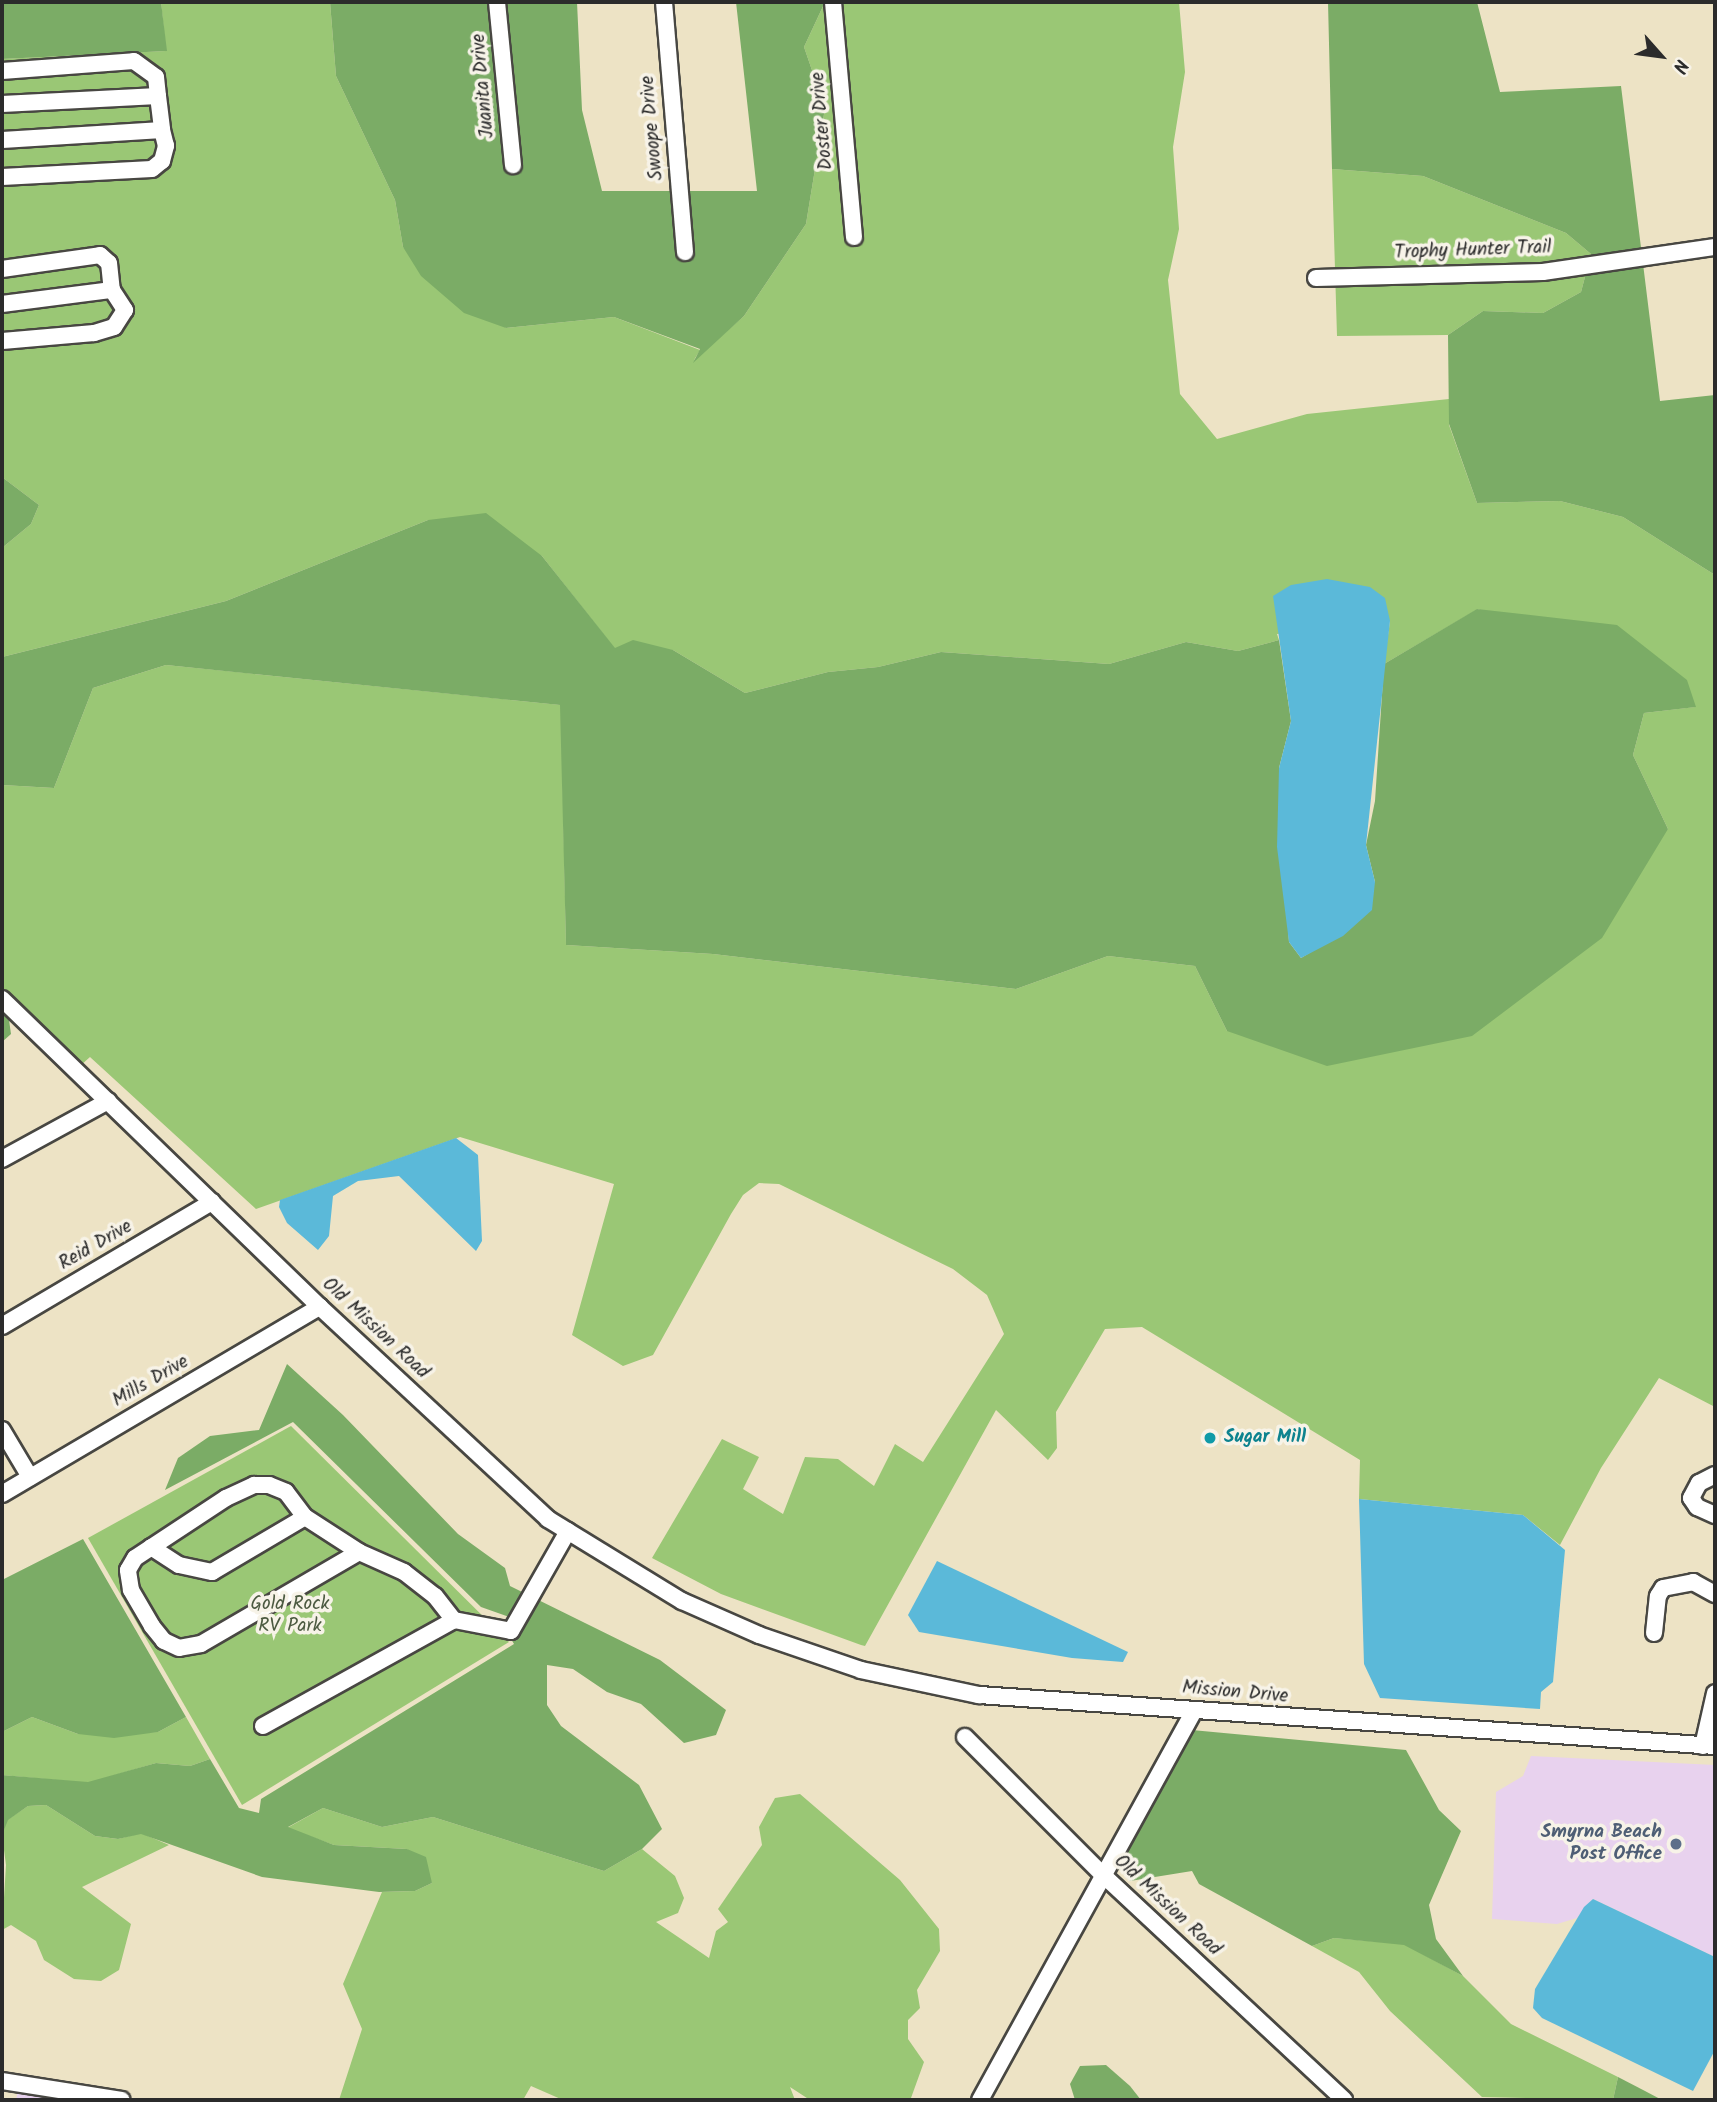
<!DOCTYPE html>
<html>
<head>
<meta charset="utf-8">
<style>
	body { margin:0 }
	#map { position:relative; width:1717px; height:2102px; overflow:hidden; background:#ede3c5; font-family:Kalam,sans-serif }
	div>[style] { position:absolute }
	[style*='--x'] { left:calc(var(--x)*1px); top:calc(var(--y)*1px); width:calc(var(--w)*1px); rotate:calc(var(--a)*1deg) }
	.built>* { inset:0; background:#e8d2ee }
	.green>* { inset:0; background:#9ac775 }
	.forest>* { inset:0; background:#7bac66 }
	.water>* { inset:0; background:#5bb9d9 }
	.roads { filter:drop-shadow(2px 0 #484742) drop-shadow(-2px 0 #484742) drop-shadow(0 2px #484742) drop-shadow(0 -2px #484742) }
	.minor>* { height:16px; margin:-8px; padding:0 8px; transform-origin:8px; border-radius:8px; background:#fff }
	.dots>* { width:19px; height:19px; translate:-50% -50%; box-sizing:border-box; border:4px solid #f7f3e8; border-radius:50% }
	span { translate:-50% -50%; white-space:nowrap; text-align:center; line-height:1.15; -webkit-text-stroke:7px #f7f3e8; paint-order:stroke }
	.street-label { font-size:19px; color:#2b2b2b }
	.culture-label { font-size:19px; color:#0d838f; font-weight:700 }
	.left { translate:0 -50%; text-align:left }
	.park-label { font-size:19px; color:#4c5a41 }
	.service-label { font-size:19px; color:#4e5e75; font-weight:700 }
	.right { translate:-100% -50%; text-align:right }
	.frame { position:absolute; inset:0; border:4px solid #2b2b2b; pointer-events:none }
	.north { position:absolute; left:1626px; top:21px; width:70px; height:70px; -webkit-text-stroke:5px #f7f3e8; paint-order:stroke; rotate:118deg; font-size:19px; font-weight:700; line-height:28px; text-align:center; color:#2b2b2b }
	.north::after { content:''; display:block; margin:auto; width:24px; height:32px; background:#2b2b2b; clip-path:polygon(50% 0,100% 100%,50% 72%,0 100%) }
</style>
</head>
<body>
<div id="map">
	<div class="built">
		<i style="clip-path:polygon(1531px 1756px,1715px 1765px,1715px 1957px,1593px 1899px,1577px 1918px,1557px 1924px,1492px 1919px,1496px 1792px,1523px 1776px)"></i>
		<i style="clip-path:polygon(18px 2090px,83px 2100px,16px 2100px)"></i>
	</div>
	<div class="green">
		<i style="clip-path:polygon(161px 2px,330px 2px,336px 76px,395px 200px,403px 247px,506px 328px,614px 317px,700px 350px,694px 360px,744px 316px,806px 224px,825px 108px,804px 47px,825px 2px,1179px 2px,1185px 72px,1173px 147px,1179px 229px,1168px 280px,1180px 394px,1217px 439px,1307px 414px,1449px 399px,1449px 425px,1477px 503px,1560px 501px,1623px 517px,1715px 575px,1715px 1407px,1659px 1378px,1601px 1468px,1560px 1545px,1523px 1515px,1359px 1499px,1360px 1460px,1142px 1327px,1105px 1329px,1056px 1412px,1057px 1448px,1048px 1460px,996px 1410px,865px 1646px,861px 1645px,721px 1594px,652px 1558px,722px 1439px,759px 1457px,743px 1489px,783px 1514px,805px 1457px,838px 1459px,874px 1486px,895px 1444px,923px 1462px,1004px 1334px,987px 1295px,953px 1269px,779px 1184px,759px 1183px,743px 1195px,731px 1214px,653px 1355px,623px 1366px,572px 1335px,614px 1184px,460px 1137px,256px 1209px,90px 1057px,80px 1066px,2px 991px,2px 785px,54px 788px,93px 688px,166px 665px,561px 705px,566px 945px,713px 954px,1016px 989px,1108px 956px,1195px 966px,1227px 1031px,1668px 829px,1633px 755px,1644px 713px,1695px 707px,1478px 609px,1384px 664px,1390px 621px,1277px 634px,1279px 640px,1238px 651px,1186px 642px,1109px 664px,941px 652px,878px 667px,828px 672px,745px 693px,673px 650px,615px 649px,542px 556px,428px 520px,226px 601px,2px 657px,2px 548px,31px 524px,39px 505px,2px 477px,2px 59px,166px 51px)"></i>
		<i style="clip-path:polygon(1332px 169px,1423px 176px,1566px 233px,1591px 254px,1581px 292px,1543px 313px,1483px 311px,1448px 335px,1337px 336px)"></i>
		<i style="clip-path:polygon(291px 1426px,509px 1642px,242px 1805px,88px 1538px)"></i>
		<i style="clip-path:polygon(32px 1717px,78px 1734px,158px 1732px,186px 1717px,210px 1759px,190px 1766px,156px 1763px,88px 1783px,2px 1775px,2px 1732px)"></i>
		<i style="clip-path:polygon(800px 1794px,900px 1880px,939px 1929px,940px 1951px,917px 1990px,920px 2008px,908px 2020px,908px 2039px,924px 2062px,911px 2098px,810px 2100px,790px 2087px,795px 2100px,563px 2100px,531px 2086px,523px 2100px,339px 2100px,362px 2029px,343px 1984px,382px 1892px,415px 1891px,432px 1883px,407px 1849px,334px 1845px,287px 1828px,323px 1808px,382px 1827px,433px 1817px,604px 1871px,642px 1849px,675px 1876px,684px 1898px,678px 1913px,656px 1922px,709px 1958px,716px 1931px,728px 1922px,718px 1909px,762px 1845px,759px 1827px,775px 1798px)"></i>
		<i style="clip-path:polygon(46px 1805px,95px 1836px,118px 1839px,141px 1833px,169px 1845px,82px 1887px,131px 1924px,119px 1970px,101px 1981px,74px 1979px,44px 1960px,36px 1941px,11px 1925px,2px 1930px,6px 1865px,2px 1835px,7px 1820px,28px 1806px)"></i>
		<i style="clip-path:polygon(1334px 1938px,1404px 1944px,1463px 1976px,1511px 2024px,1618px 2077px,1613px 2100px,1482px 2097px,1390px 2011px,1359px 1972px,1312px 1946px)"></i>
	</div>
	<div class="forest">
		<i style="clip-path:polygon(2px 2px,161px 2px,167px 51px,2px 59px)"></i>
		<i style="clip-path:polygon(330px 2px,577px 2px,582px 110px,602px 191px,757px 191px,736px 2px,825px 2px,804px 47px,825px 108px,806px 224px,744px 316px,693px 363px,700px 349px,614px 317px,506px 328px,464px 313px,421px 276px,403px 247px,395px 200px,336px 76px)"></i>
		<i style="clip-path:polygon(1328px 2px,1477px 2px,1500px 92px,1621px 86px,1660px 401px,1715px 395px,1715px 575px,1623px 517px,1560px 501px,1477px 503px,1449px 424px,1448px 335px,1483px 311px,1543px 313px,1581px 292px,1591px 254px,1566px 233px,1423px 176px,1332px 169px)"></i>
		<i style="clip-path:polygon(2px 477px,39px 505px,31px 524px,2px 548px)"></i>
		<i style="clip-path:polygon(486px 513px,542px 556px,615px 648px,633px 640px,673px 650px,745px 693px,828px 672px,878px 667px,941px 652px,1109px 664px,1186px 642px,1238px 651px,1279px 640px,1291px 721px,1279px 768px,1286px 900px,1289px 942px,1301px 958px,1316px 949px,1375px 882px,1366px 845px,1375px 801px,1384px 664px,1477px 609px,1617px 625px,1687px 680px,1696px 707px,1644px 713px,1633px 755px,1668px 829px,1602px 938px,1472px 1036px,1327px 1066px,1227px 1031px,1195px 966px,1108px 956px,1016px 989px,713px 954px,566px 945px,560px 705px,166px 665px,93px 688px,54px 788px,2px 785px,2px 657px,226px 601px,428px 520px)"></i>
		<i style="clip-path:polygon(2px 1006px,8px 1013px,11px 1034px,2px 1042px)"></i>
		<i style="clip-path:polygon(287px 1364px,343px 1415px,458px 1534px,505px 1568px,510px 1586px,660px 1660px,726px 1710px,716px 1735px,684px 1743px,641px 1704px,607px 1692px,573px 1669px,547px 1665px,547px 1705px,561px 1726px,639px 1785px,662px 1829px,642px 1849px,604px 1871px,433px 1817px,382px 1827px,323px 1808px,288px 1827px,334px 1845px,407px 1849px,426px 1857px,432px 1883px,415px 1891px,379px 1892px,262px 1877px,141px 1834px,118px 1839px,95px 1836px,46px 1805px,28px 1806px,8px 1820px,2px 1835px,2px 1775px,88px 1782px,156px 1763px,190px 1766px,210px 1759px,239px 1808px,259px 1813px,261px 1799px,514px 1644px,508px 1634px,512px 1618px,481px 1607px,293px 1422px,165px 1490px,178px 1458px,210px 1436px,259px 1430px)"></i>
		<i style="clip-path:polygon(83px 1539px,186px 1717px,158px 1732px,114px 1738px,78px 1734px,32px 1717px,2px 1732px,2px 1580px)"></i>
		<i style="clip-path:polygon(1181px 1729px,1406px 1750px,1439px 1810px,1461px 1831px,1429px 1905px,1436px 1939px,1463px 1976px,1404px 1945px,1334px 1938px,1312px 1946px,1199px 1884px,1192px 1871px,1130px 1881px,1114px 1863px)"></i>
		<i style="clip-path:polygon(1106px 2065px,1130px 2086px,1141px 2100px,1075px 2100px,1070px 2084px,1080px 2066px)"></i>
		<i style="clip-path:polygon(1618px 2077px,1645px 2091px,1662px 2100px,1613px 2100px)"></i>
	</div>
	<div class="water">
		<i style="clip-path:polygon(1327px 579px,1370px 587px,1385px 598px,1390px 621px,1366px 845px,1375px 882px,1372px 910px,1343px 936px,1301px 958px,1289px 942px,1277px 847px,1279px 768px,1291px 721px,1273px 596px,1291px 585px)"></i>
		<i style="clip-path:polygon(456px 1138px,478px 1155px,482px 1241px,476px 1251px,399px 1176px,358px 1181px,333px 1196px,329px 1236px,318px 1250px,287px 1223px,279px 1207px,280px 1200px)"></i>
		<i style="clip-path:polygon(1359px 1499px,1523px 1515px,1565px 1550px,1553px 1682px,1541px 1692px,1540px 1709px,1380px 1698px,1364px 1664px)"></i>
		<i style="clip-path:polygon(937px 1561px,1128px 1652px,1123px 1662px,1072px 1658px,919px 1632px,908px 1615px)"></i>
		<i style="clip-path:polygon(1593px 1899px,1715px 1957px,1715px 2050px,1693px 2091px,1542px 2018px,1533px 2008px,1535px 1989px,1584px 1907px)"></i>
	</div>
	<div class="roads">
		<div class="minor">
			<i style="--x:497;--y:2;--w:164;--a:84.4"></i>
			<i style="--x:664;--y:2;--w:251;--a:85.2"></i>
			<i style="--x:833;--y:2;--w:236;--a:84.9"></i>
			<i style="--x:2;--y:71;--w:132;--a:-4.3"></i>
			<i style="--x:134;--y:61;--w:27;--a:36"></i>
			<i style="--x:156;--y:77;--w:19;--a:84"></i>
			<i style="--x:2;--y:104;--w:156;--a:-2.9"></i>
			<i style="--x:158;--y:96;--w:34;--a:83"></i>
			<i style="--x:162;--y:130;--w:160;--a:176.4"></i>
			<i style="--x:2;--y:177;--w:150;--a:-3.1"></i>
			<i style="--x:152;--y:169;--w:13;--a:-39"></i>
			<i style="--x:162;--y:161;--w:16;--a:-75"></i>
			<i style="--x:166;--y:146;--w:16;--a:-104"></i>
			<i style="--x:2;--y:269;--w:99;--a:-8.1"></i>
			<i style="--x:100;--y:255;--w:12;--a:42"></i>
			<i style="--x:109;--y:263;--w:27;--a:84"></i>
			<i style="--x:112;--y:290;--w:24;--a:57"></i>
			<i style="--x:125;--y:310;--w:20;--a:123"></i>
			<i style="--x:114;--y:327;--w:21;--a:163"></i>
			<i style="--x:94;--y:333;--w:92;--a:175"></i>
			<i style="--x:1316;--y:278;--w:227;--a:-1.5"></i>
			<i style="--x:1543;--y:272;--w:174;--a:-8.3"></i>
			<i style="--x:2;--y:304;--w:111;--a:-7.3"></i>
			<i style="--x:2;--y:999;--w:443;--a:44.1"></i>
			<i style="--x:320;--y:1307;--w:311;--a:42.9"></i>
			<i style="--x:548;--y:1519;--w:157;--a:31.5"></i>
			<i style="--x:682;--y:1601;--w:84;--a:23.8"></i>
			<i style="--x:759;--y:1635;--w:108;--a:18.9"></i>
			<i style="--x:861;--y:1670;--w:121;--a:12"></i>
			<i style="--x:979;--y:1695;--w:738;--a:3.96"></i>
			<i style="--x:2;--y:1159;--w:121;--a:-28.7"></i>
			<i style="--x:2;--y:1326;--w:244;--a:-30.6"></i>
			<i style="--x:2;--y:1430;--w:55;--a:59.2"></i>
			<i style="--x:1715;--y:1475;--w:18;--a:153"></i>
			<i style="--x:1699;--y:1483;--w:17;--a:118"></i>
			<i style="--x:1691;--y:1498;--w:11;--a:56"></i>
			<i style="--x:1697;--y:1507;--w:20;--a:24"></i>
			<i style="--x:2;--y:1494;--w:369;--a:-30.5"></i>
			<i style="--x:151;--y:1547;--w:33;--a:33"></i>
			<i style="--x:179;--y:1565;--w:34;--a:12"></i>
			<i style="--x:212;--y:1572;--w:108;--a:-30.6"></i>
			<i style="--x:359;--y:1552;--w:183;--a:149.8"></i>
			<i style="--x:201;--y:1644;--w:22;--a:170"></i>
			<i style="--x:179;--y:1648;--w:17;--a:-155"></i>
			<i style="--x:164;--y:1641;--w:19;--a:-129"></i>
			<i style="--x:152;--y:1626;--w:42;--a:-120.3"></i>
			<i style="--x:131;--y:1590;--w:20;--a:-99"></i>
			<i style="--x:128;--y:1570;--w:14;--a:-60"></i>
			<i style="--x:135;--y:1558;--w:109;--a:-33.4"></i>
			<i style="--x:226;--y:1498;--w:31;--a:-25"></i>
			<i style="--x:254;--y:1485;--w:15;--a:0"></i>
			<i style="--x:269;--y:1485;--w:18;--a:22"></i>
			<i style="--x:286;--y:1492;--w:31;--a:53"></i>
			<i style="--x:305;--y:1517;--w:64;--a:32.9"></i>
			<i style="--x:359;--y:1552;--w:49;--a:24"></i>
			<i style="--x:404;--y:1572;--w:39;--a:38"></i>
			<i style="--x:435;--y:1596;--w:31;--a:52"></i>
			<i style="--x:1654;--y:1633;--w:37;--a:-84"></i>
			<i style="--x:1658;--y:1596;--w:9;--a:-58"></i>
			<i style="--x:1663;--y:1588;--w:31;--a:-11"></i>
			<i style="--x:1693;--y:1582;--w:25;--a:29"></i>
			<i style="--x:263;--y:1726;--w:218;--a:-29"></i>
			<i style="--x:454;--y:1620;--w:58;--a:10.9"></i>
			<i style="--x:511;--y:1631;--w:115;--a:-60.3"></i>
			<i style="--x:965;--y:1737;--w:194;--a:45"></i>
			<i style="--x:1102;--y:1874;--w:331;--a:43"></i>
			<i style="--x:1703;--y:1746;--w:54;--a:-77.2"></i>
			<i style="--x:2;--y:2081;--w:121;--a:9"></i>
			<i style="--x:980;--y:2100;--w:445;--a:-61.2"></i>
		</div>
	</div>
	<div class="dots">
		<i style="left:1210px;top:1438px;background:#0f9aa8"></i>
		<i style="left:1676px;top:1844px;background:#5c6f8a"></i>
	</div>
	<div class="street-label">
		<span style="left:484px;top:86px;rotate:-95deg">Juanita Drive</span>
		<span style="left:823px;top:121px;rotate:-95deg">Doster Drive</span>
		<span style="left:653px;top:128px;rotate:-95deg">Swoope Drive</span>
		<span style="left:1473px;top:251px;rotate:-2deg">Trophy Hunter Trail</span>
		<span style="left:96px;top:1246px;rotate:-30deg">Reid Drive</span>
		<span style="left:375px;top:1329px;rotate:43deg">Old Mission Road</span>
		<span style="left:151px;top:1382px;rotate:-30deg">Mills Drive</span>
		<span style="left:1235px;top:1693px;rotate:5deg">Mission Drive</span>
		<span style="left:1167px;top:1906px;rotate:43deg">Old Mission Road</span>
	</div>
	<div class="culture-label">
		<span class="left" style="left:1224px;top:1438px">Sugar Mill</span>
	</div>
	<div class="park-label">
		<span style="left:290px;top:1616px">Gold Rock<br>RV Park</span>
	</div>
	<div class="service-label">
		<span class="right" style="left:1662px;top:1844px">Smyrna Beach<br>Post Office</span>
	</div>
	<div class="frame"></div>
	<div class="north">N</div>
</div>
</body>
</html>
